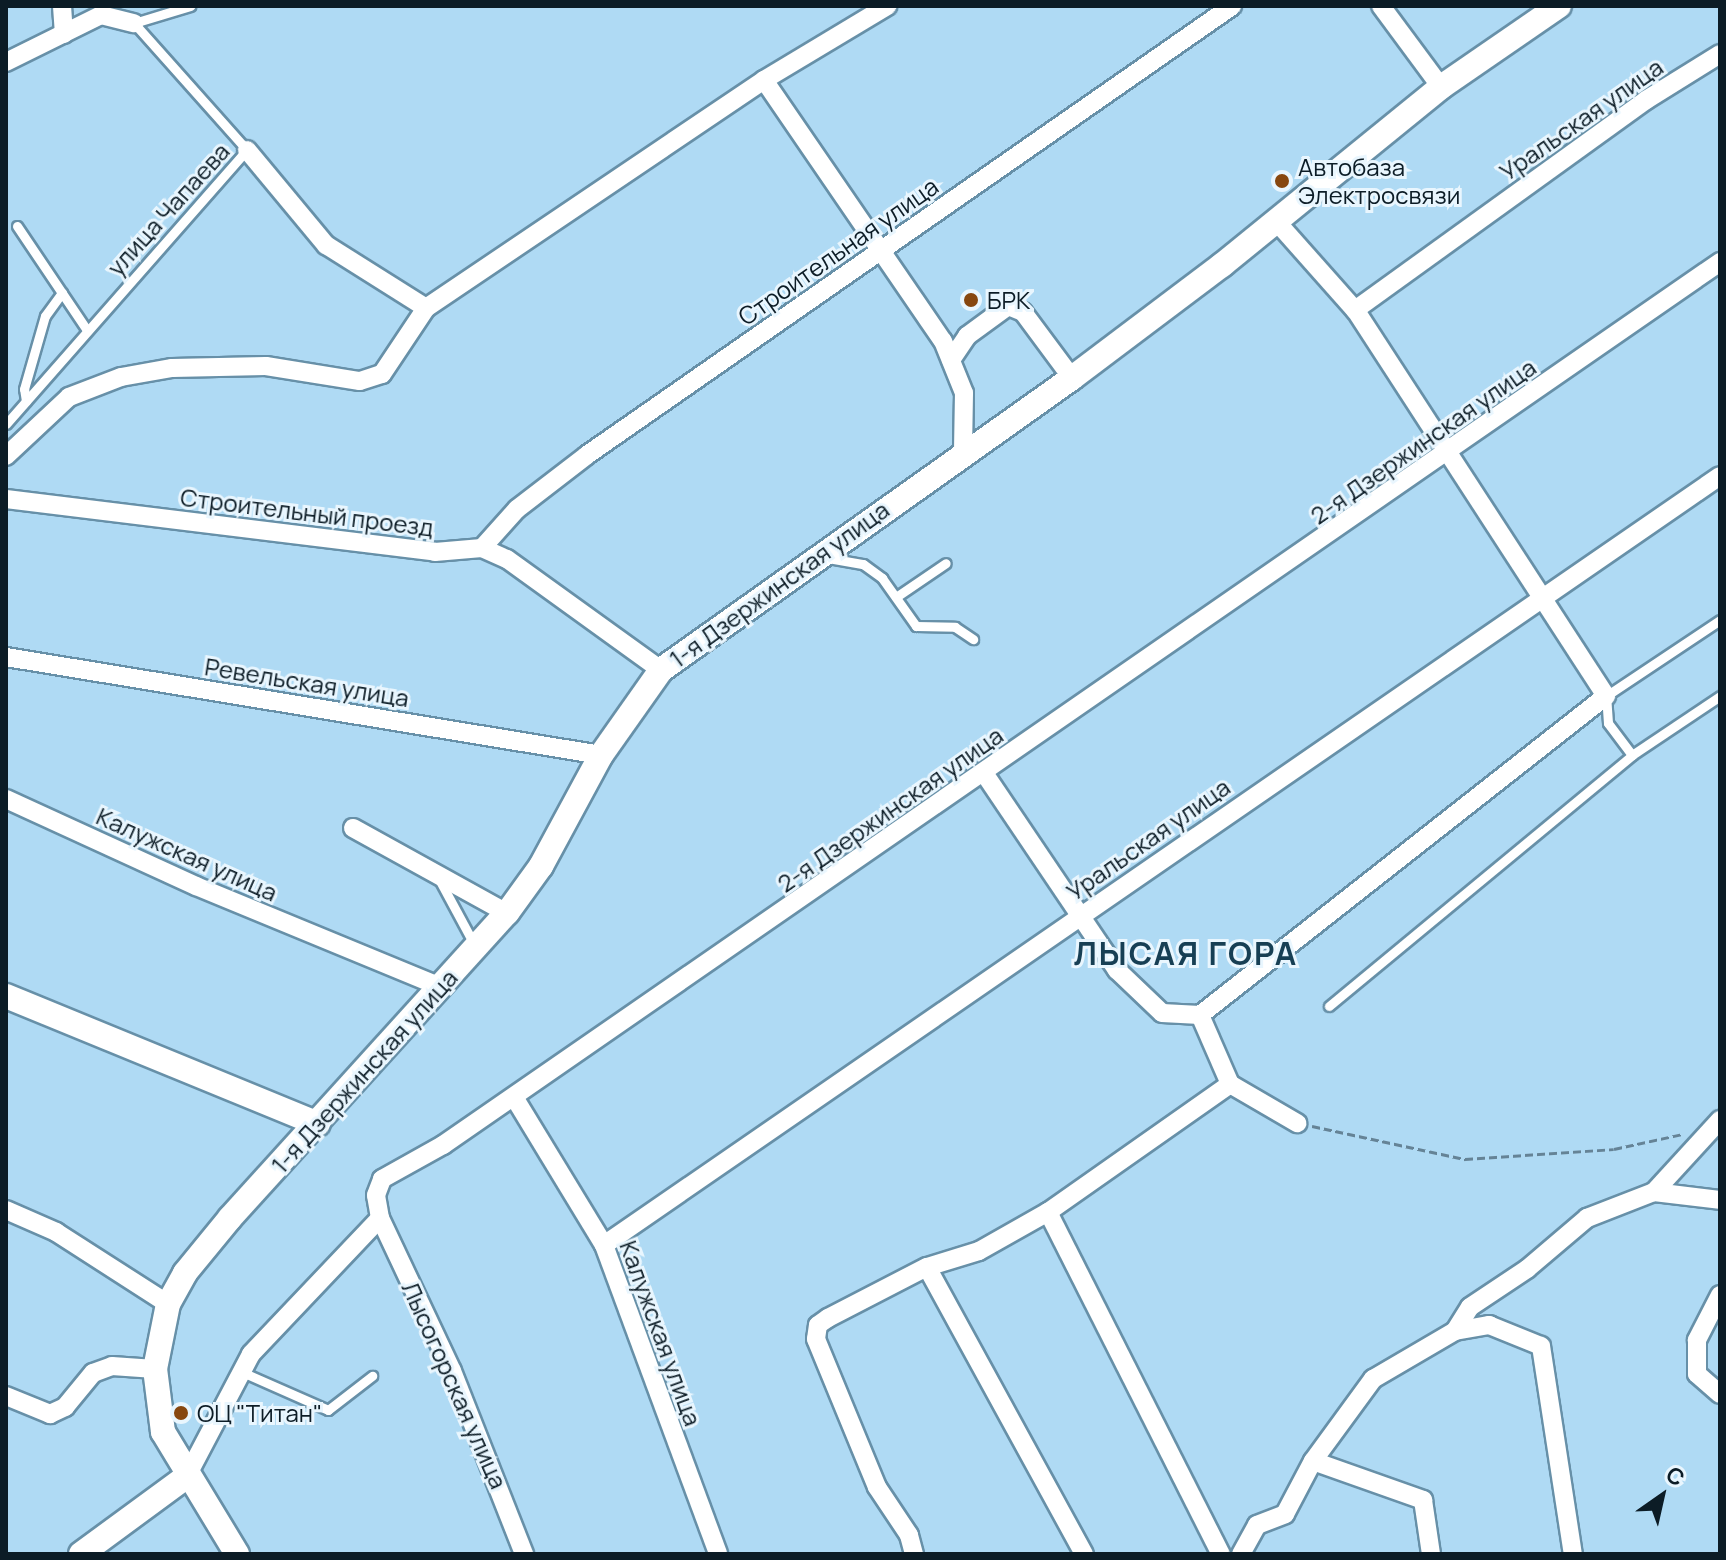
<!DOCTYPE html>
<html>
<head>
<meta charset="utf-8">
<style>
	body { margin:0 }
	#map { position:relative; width:1726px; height:1560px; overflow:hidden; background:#afdaf4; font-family:Manrope,sans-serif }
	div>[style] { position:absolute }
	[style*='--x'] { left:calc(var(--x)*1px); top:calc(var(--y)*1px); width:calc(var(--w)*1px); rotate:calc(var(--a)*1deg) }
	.path>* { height:3px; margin-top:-1.5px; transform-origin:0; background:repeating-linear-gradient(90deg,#658396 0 8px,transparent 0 12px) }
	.roads { filter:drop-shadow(2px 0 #6790a8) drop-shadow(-2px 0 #6790a8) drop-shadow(0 2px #6790a8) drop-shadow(0 -2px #6790a8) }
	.service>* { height:9px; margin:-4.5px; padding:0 4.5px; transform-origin:4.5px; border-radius:4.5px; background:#fff }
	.minor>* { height:18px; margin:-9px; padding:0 9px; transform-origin:9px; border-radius:9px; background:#fff }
	.tertiary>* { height:24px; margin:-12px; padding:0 12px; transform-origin:12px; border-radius:12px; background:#fff }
	.dots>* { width:22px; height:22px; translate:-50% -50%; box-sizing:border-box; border:4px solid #e9f6fe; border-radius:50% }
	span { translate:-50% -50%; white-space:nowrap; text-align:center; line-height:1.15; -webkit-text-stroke:6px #e9f6fe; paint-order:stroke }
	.street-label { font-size:24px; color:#0c1c26 }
	.poi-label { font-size:24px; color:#0c1c26 }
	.left { translate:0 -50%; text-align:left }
	.district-label { font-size:32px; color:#173f54; font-weight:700; letter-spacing:2px }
	.frame { position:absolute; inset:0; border:8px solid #0c1c26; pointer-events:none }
	.north { position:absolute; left:1622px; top:1456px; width:80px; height:80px; -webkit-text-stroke:6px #e9f6fe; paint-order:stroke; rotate:34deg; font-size:22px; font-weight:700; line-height:32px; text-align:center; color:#0c1c26 }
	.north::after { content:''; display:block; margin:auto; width:28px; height:36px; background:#0c1c26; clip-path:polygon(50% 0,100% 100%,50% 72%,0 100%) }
</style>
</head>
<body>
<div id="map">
	<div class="path">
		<i style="--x:1312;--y:1126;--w:157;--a:12.2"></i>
		<i style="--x:1465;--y:1159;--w:149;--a:-3.8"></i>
		<i style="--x:1614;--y:1149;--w:71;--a:-12.3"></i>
	</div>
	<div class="roads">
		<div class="service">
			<i style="--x:17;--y:226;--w:125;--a:56.1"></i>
			<i style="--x:26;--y:401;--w:12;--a:-99"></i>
			<i style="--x:24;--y:389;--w:76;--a:-74"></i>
			<i style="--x:45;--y:316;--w:29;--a:-54"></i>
			<i style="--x:6;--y:424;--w:365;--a:-48.7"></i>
			<i style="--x:247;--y:150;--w:170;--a:-131.7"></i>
			<i style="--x:134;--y:23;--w:59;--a:-16.9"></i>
			<i style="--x:828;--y:558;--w:36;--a:10"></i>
			<i style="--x:863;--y:564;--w:24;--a:36"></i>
			<i style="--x:882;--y:578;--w:59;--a:54.7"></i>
			<i style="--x:916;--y:626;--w:39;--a:1"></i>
			<i style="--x:955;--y:627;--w:22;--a:34"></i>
			<i style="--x:896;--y:597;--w:60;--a:-34.2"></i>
			<i style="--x:1632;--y:755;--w:40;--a:-127"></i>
			<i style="--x:1608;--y:723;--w:27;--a:-94"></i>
			<i style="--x:1606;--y:696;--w:137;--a:-33.7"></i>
			<i style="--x:439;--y:879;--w:74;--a:61.7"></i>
			<i style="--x:1329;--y:1006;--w:393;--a:-39.6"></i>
			<i style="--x:1632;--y:755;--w:106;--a:-33.8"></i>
			<i style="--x:242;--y:1372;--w:94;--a:23.8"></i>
			<i style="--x:328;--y:1410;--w:56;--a:-37.7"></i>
		</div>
		<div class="minor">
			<i style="--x:62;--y:6;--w:28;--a:86"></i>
			<i style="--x:1381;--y:6;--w:101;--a:53.5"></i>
			<i style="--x:6;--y:62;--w:106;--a:-26.3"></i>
			<i style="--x:101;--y:15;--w:34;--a:14"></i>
			<i style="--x:764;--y:80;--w:144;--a:-31"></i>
			<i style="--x:247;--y:150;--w:124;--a:50.3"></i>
			<i style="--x:326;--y:245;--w:118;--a:32.2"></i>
			<i style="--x:1355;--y:310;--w:359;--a:-35.8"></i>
			<i style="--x:1646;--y:100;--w:87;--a:-31.9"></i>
			<i style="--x:951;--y:360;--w:29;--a:-56"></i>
			<i style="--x:967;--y:336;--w:51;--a:-36.2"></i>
			<i style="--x:1008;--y:306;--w:16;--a:22"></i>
			<i style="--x:1023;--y:312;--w:82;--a:53.4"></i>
			<i style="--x:6;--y:456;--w:86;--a:-43.1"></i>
			<i style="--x:69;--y:397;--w:56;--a:-21"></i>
			<i style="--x:121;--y:377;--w:52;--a:-10"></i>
			<i style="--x:172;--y:368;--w:94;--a:-1.2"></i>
			<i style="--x:266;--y:366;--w:95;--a:9.1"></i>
			<i style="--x:360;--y:381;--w:23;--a:-18"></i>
			<i style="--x:382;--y:374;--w:79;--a:-56.3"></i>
			<i style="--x:426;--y:308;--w:408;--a:-34"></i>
			<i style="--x:764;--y:80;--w:316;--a:55.6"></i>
			<i style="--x:943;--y:341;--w:56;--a:68"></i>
			<i style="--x:964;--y:393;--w:59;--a:91"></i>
			<i style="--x:6;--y:499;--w:432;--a:7"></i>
			<i style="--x:435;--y:552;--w:47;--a:-4.9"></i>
			<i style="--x:482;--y:548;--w:27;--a:24"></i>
			<i style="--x:507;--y:559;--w:190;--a:35.8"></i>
			<i style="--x:482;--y:548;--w:52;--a:-48.1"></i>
			<i style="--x:517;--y:509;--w:88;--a:-37.6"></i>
			<i style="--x:587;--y:455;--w:786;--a:-34.84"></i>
			<i style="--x:6;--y:657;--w:603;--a:9.35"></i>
			<i style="--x:984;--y:773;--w:238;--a:56"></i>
			<i style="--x:1117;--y:970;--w:62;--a:43.7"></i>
			<i style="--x:1162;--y:1013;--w:38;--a:3"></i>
			<i style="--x:1200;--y:1015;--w:516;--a:-38.16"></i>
			<i style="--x:1606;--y:696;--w:460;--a:-123"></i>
			<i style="--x:1355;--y:310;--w:119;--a:-131.6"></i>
			<i style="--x:6;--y:799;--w:209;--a:24.6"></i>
			<i style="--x:196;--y:886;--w:263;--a:22.4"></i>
			<i style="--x:353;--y:828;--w:176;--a:28.9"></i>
			<i style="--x:1200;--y:1015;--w:75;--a:66.5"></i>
			<i style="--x:514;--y:1097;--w:173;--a:58.7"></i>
			<i style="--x:604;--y:1245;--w:329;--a:69.7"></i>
			<i style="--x:1654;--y:1192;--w:66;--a:6.9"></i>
			<i style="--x:6;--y:1210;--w:55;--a:23.7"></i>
			<i style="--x:56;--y:1232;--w:133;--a:32.7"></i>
			<i style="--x:1048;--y:1212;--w:383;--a:63.2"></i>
			<i style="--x:380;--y:1218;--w:169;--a:64.8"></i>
			<i style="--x:452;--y:1371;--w:197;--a:68.5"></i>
			<i style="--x:604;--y:1245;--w:1355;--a:-34.57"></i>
			<i style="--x:1720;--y:1295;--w:51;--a:117.1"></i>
			<i style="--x:1697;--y:1340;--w:34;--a:90"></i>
			<i style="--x:1697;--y:1374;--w:30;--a:41"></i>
			<i style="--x:1455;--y:1331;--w:35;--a:-10"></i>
			<i style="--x:1489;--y:1325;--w:56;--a:22"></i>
			<i style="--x:1541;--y:1346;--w:210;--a:81.3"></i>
			<i style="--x:6;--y:1396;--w:48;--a:22.2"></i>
			<i style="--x:50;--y:1414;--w:17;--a:-25"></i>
			<i style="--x:65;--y:1407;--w:44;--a:-50.5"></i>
			<i style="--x:93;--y:1373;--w:20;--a:-20"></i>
			<i style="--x:112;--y:1366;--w:43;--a:4"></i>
			<i style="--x:1313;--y:1461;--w:117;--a:19.5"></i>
			<i style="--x:1423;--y:1500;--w:55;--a:81.6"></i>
			<i style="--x:187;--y:1476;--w:138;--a:-62.3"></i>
			<i style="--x:251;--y:1354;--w:187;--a:-46.5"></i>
			<i style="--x:380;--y:1218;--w:23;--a:-100"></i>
			<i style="--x:376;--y:1195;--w:17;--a:-69"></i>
			<i style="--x:382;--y:1179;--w:70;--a:-29.1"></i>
			<i style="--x:443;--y:1145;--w:1553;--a:-34.66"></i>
			<i style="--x:914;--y:1554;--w:20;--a:-105"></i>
			<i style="--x:909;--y:1535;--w:58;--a:-123.7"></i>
			<i style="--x:877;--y:1487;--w:160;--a:-112.4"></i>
			<i style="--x:816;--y:1339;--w:14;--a:-82"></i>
			<i style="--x:818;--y:1325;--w:12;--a:-35"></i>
			<i style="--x:828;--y:1318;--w:111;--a:-27.3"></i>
			<i style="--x:1084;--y:1554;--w:327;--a:-118.7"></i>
			<i style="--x:927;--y:1267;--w:54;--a:-17.1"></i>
			<i style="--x:979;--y:1251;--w:79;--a:-29.5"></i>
			<i style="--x:1048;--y:1212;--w:223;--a:-35.1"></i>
			<i style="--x:1230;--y:1084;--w:78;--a:30.2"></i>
			<i style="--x:1241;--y:1554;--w:33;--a:-61"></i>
			<i style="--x:1257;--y:1525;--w:30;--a:-21"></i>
			<i style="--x:1285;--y:1514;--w:60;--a:-62.2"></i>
			<i style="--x:1313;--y:1461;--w:102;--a:-53.8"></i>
			<i style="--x:1373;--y:1379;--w:95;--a:-30.3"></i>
			<i style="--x:1455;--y:1331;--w:28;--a:-58"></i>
			<i style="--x:1470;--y:1307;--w:69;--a:-33.7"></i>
			<i style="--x:1527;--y:1269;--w:79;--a:-40.4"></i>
			<i style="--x:1587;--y:1218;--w:72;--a:-21.2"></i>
			<i style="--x:1654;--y:1192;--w:98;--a:-47.5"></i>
		</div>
		<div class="tertiary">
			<i style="--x:6;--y:996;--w:337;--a:22.3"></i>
			<i style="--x:81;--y:1554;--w:132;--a:-36.3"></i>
			<i style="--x:237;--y:1554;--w:143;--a:-121.2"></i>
			<i style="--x:163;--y:1432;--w:64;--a:-97.2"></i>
			<i style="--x:155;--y:1369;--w:66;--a:-78.7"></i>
			<i style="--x:168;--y:1304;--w:35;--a:-61"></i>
			<i style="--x:185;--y:1273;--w:71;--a:-50.7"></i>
			<i style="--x:230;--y:1218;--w:412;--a:-47.8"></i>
			<i style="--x:507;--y:913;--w:58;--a:-54.1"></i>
			<i style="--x:541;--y:866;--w:126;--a:-61.6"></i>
			<i style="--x:601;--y:755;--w:104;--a:-54.8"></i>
			<i style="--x:661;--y:670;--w:504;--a:-35.39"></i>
			<i style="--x:1072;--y:378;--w:188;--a:-37"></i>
			<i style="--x:1222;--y:265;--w:282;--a:-39.1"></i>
			<i style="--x:1441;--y:87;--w:143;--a:-34.5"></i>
		</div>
	</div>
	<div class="dots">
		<i style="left:1282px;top:181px;background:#87470f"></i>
		<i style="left:971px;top:300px;background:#87470f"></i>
		<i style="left:181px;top:1413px;background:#87470f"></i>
	</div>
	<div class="street-label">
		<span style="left:1581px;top:119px;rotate:-35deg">Уральская улица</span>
		<span style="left:168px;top:209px;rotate:-48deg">улица Чапаева</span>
		<span style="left:838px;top:251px;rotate:-35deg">Строительная улица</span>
		<span style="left:1423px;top:441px;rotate:-35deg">2-я Дзержинская улица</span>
		<span style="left:307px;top:512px;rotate:7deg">Строительный проезд</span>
		<span style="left:779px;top:584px;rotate:-36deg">1-я Дзержинская улица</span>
		<span style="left:307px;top:682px;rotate:9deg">Ревельская улица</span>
		<span style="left:890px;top:809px;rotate:-35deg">2-я Дзержинская улица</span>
		<span style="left:1148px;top:839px;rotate:-35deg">Уральская улица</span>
		<span style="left:187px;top:854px;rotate:24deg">Калужская улица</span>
		<span style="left:364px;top:1071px;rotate:-48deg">1-я Дзержинская улица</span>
		<span style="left:661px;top:1333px;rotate:70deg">Калужская улица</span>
		<span style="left:455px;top:1385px;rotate:66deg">Лысогорская улица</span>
	</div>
	<div class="poi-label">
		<span class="left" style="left:1298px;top:181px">Автобаза<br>Электросвязи</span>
		<span class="left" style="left:987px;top:300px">БРК</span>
		<span class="left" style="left:197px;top:1413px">ОЦ "Титан"</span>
	</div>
	<div class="district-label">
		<span style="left:1186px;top:953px">ЛЫСАЯ ГОРА</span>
	</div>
	<div class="frame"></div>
	<div class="north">С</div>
</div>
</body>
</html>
